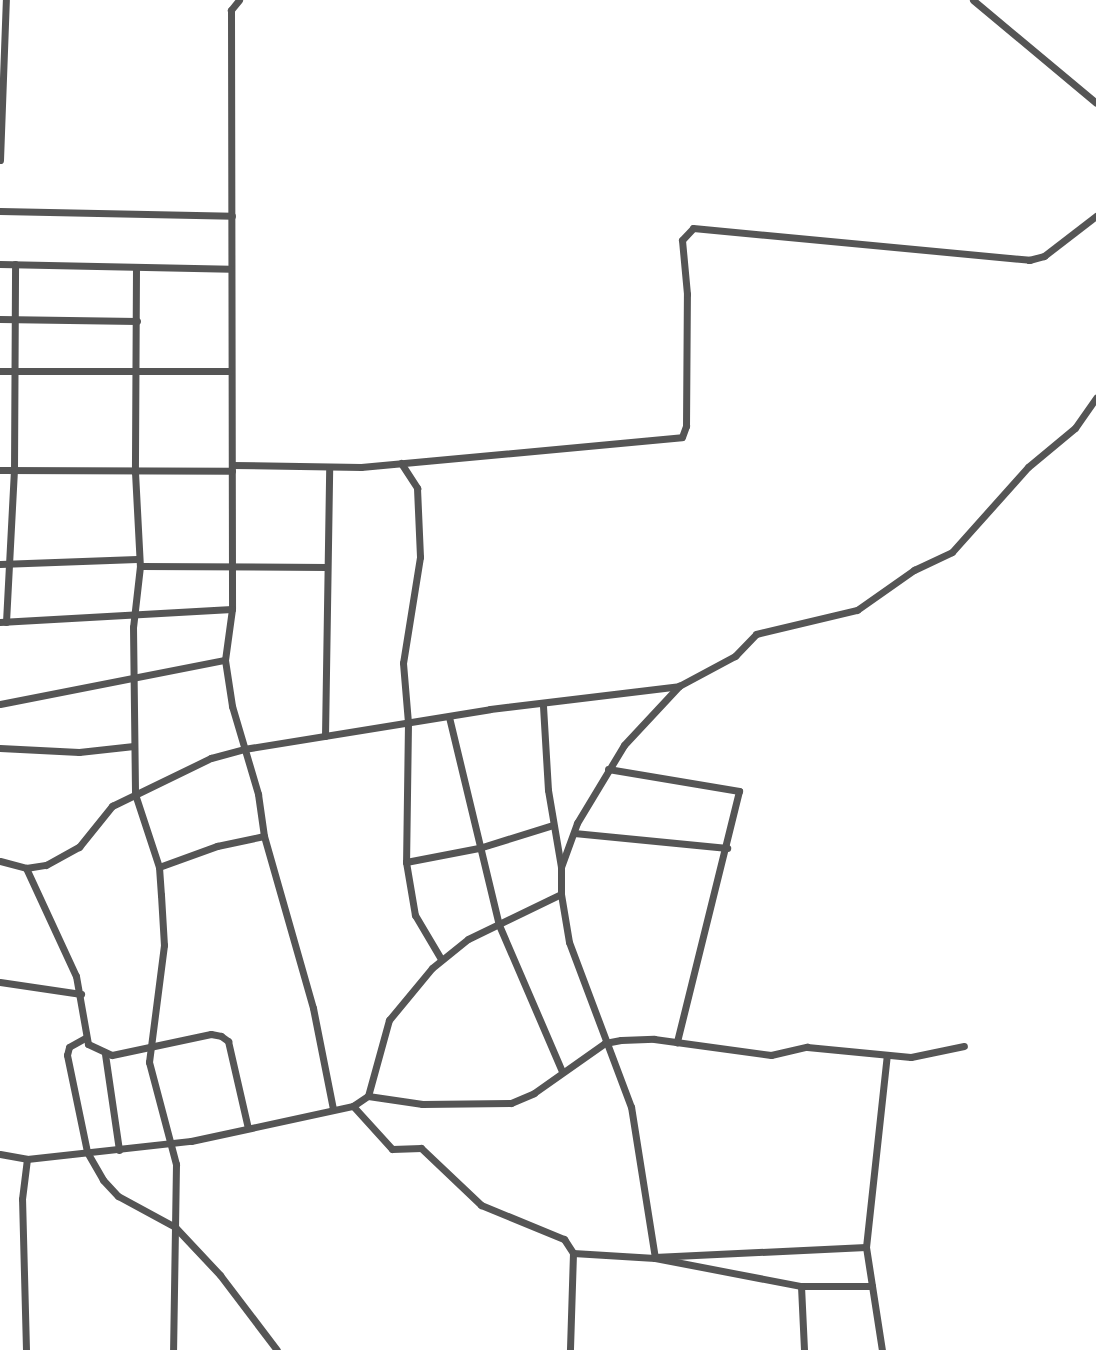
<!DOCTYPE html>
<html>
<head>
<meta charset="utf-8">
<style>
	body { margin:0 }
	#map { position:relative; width:1096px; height:1350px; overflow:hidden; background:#fff; font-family:Cabin,sans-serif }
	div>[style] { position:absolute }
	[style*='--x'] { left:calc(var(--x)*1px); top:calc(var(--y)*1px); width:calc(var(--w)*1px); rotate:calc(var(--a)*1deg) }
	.street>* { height:7px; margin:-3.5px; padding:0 3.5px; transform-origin:3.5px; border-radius:3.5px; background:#555 }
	span { translate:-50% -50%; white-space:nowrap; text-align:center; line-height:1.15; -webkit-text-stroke:6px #fff; paint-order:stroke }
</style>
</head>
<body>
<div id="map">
	<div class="street">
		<i style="--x:239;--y:0;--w:13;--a:129"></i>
		<i style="--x:231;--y:10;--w:599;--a:89.9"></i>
		<i style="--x:232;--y:609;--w:51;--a:97.8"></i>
		<i style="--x:225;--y:660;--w:47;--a:81.3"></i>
		<i style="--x:232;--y:706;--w:92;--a:73.5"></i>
		<i style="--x:258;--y:794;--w:42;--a:81.9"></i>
		<i style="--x:264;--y:836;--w:179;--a:74.1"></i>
		<i style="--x:313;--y:1008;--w:103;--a:78.8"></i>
		<i style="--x:973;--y:0;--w:160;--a:39.9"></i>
		<i style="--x:0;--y:160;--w:160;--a:-87.9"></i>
		<i style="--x:0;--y:211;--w:232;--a:1.2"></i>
		<i style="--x:0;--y:264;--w:230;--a:1.2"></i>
		<i style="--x:136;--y:268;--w:204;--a:90.3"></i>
		<i style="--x:135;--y:472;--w:94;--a:87"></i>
		<i style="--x:140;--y:566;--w:61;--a:96.5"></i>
		<i style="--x:133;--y:627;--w:167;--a:89.3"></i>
		<i style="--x:135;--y:794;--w:77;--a:71.8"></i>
		<i style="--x:159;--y:867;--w:28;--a:86"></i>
		<i style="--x:161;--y:895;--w:50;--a:86.6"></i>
		<i style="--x:164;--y:945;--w:118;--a:97.3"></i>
		<i style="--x:149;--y:1062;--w:106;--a:75.2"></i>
		<i style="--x:176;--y:1164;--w:186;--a:90.9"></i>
		<i style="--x:0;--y:319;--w:137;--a:0.8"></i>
		<i style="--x:0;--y:371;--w:229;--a:0"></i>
		<i style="--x:401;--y:463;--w:30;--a:57"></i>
		<i style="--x:417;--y:488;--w:69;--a:87.5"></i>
		<i style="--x:420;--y:557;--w:107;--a:99.1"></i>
		<i style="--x:403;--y:663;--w:60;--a:85.2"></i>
		<i style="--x:408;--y:723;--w:139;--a:90.8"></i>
		<i style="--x:406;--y:862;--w:54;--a:80.4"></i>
		<i style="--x:415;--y:915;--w:51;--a:59.4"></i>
		<i style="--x:232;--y:465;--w:129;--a:0.9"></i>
		<i style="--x:361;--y:467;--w:322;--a:-5.3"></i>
		<i style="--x:682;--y:437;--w:12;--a:-70"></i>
		<i style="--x:686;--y:426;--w:132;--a:-89.6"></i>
		<i style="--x:687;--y:294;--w:54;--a:-95.3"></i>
		<i style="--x:682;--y:240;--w:16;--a:-47"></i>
		<i style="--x:693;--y:228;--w:338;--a:5.4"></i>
		<i style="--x:1029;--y:260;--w:16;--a:-15"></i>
		<i style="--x:1044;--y:256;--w:66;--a:-37.6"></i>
		<i style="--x:0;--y:470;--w:232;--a:0.2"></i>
		<i style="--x:0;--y:564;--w:137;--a:-2.1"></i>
		<i style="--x:140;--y:566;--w:187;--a:0.3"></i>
		<i style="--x:0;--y:622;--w:232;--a:-3.2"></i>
		<i style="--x:6;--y:622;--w:152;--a:-87"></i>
		<i style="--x:14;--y:470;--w:206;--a:-89.7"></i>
		<i style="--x:0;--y:704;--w:229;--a:-11.1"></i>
		<i style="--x:543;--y:706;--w:84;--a:86.6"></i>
		<i style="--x:548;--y:790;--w:78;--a:80.4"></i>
		<i style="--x:449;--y:717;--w:214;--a:76.5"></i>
		<i style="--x:499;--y:925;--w:159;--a:66.7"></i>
		<i style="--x:325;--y:736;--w:268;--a:-89.1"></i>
		<i style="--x:0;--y:748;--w:79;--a:2.9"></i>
		<i style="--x:79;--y:752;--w:55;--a:-6.2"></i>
		<i style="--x:608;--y:769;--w:133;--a:9.5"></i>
		<i style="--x:739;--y:791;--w:259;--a:103.9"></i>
		<i style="--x:574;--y:833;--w:154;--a:5.6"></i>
		<i style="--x:0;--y:861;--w:27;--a:15"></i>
		<i style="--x:26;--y:868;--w:20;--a:-9"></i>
		<i style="--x:46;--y:865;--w:38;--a:-29"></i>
		<i style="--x:79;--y:847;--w:53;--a:-51.2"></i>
		<i style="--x:112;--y:806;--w:110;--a:-25.9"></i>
		<i style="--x:211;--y:758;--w:34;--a:-15"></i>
		<i style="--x:244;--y:749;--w:249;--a:-9.2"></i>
		<i style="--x:490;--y:709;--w:190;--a:-6.9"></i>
		<i style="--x:406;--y:862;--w:74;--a:-10.9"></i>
		<i style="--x:479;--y:848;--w:77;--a:-17.3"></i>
		<i style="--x:159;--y:867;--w:62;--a:-19.9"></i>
		<i style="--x:217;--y:846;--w:48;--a:-12"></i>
		<i style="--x:26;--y:868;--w:119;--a:65.2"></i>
		<i style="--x:76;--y:976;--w:69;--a:80"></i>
		<i style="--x:88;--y:1044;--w:26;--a:25"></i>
		<i style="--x:112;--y:1055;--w:101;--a:-12"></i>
		<i style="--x:211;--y:1034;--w:10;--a:11"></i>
		<i style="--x:221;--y:1036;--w:9;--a:36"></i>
		<i style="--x:228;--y:1041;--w:89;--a:77.1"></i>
		<i style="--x:0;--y:982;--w:82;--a:8.4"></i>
		<i style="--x:85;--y:1038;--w:18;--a:151"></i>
		<i style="--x:69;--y:1047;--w:8;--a:104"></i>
		<i style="--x:67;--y:1055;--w:99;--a:78.3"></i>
		<i style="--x:87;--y:1152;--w:32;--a:60"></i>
		<i style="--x:103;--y:1180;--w:22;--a:47"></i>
		<i style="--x:118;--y:1196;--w:65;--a:28.5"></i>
		<i style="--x:175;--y:1227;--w:66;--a:46.8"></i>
		<i style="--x:220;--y:1275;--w:94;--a:52.8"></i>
		<i style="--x:105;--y:1054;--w:97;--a:81.7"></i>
		<i style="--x:368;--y:1096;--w:79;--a:-74.6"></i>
		<i style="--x:389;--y:1020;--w:67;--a:-50.4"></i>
		<i style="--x:432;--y:968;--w:46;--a:-38.9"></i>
		<i style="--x:468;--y:939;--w:103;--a:-25.8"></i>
		<i style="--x:353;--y:1106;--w:58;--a:47.8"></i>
		<i style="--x:392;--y:1149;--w:29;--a:-2"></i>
		<i style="--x:421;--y:1148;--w:83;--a:43.5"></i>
		<i style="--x:481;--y:1205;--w:90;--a:22.3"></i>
		<i style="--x:564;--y:1239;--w:17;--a:57"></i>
		<i style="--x:573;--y:1253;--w:97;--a:91.8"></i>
		<i style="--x:0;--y:1154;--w:27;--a:10"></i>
		<i style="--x:27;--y:1159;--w:165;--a:-6.3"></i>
		<i style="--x:191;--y:1141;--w:166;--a:-12.2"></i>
		<i style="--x:353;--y:1106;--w:18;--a:-34"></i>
		<i style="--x:368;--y:1096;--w:55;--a:8.4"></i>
		<i style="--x:422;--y:1104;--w:89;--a:-0.6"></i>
		<i style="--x:511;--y:1103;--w:25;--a:-23"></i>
		<i style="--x:534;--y:1093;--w:87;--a:-35.2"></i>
		<i style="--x:605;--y:1043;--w:16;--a:-11"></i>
		<i style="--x:621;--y:1040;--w:33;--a:-2"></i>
		<i style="--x:654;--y:1039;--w:118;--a:7.8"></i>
		<i style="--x:771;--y:1055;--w:37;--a:-13"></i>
		<i style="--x:807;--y:1047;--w:104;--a:5.5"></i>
		<i style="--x:911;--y:1057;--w:54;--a:-11.7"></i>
		<i style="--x:866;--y:1247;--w:104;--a:81.2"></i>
		<i style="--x:573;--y:1253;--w:82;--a:3.5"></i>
		<i style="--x:655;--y:1258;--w:149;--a:10.9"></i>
		<i style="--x:801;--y:1286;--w:71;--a:0"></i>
		<i style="--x:654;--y:1257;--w:212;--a:-2.7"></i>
		<i style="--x:866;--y:1247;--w:193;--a:-83.8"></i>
		<i style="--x:655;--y:1258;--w:153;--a:-99"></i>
		<i style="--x:631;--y:1107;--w:176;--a:-110.6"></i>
		<i style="--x:569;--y:942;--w:49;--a:-99.5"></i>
		<i style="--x:561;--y:894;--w:27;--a:-90"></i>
		<i style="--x:561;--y:867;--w:47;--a:-70"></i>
		<i style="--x:577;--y:823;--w:91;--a:-58.9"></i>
		<i style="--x:624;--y:745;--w:81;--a:-47"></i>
		<i style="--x:679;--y:686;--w:64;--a:-28.2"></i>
		<i style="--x:735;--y:656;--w:30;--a:-46"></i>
		<i style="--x:756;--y:634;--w:104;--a:-13.4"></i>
		<i style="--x:857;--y:610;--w:70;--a:-35.1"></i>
		<i style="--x:914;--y:570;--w:42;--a:-25.3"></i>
		<i style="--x:952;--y:552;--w:114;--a:-48.2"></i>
		<i style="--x:1028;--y:467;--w:61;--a:-39.7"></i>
		<i style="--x:1075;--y:428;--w:37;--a:-55"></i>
		<i style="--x:801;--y:1286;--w:64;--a:87.3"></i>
		<i style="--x:26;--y:1350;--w:151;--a:-91.5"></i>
		<i style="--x:22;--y:1199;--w:40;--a:-82.9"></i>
	</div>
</div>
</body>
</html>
